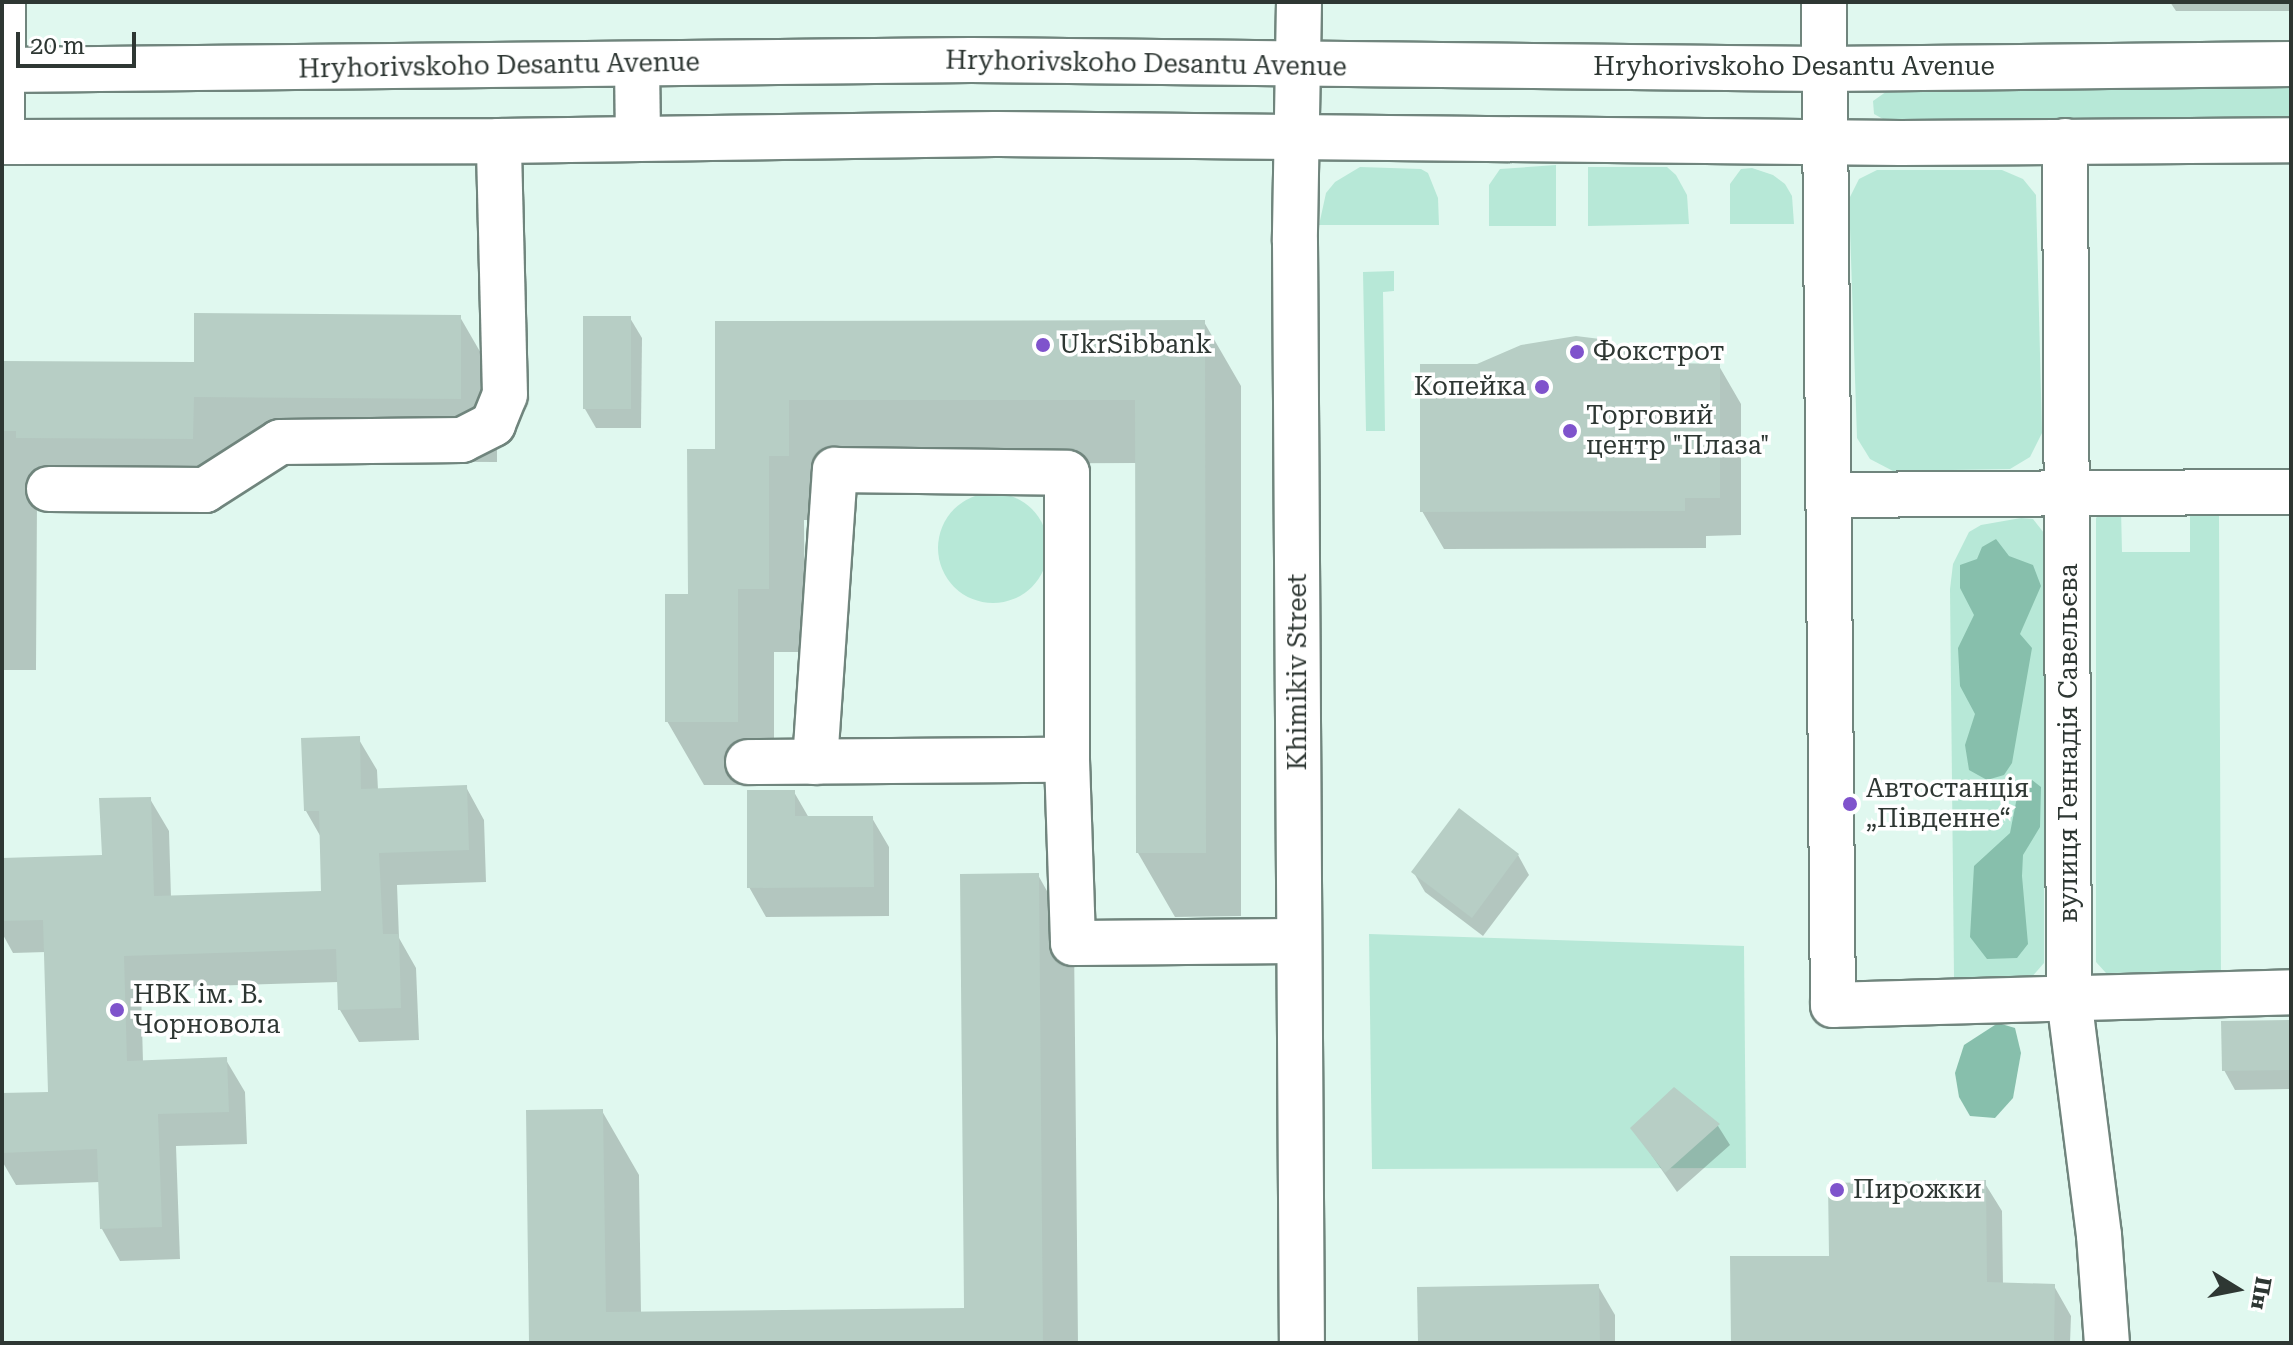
<!DOCTYPE html>
<html>
<head>
<meta charset="utf-8">
<style>
	body { margin:0 }
	#map { position:relative; width:2293px; height:1345px; overflow:hidden; background:#e0f8ef; font-family:"Roboto Serif",serif }
	div>[style] { position:absolute }
	[style*='--x'] { left:calc(var(--x)*1px); top:calc(var(--y)*1px); width:calc(var(--w)*1px); rotate:calc(var(--a)*1deg) }
	.green>* { inset:0; background:#b7e8d7 }
	.round { border-radius:50% }
	.forest>* { inset:0; background:#87bfac }
	.shadow>* { inset:0; background:#0003 }
	.building>* { inset:0; background:#b7cec5 }
	.roads { filter:drop-shadow(2px 0 #70857d) drop-shadow(-2px 0 #70857d) drop-shadow(0 2px #70857d) drop-shadow(0 -2px #70857d) }
	.minor>* { height:44px; margin:-22px; padding:0 22px; transform-origin:22px; border-radius:22px; background:#fff }
	.dots>* { width:22px; height:22px; translate:-50% -50%; box-sizing:border-box; border:4px solid #fff; border-radius:50% }
	span { translate:-50% -50%; white-space:nowrap; text-align:center; line-height:1.15; -webkit-text-stroke:7px #fff; paint-order:stroke }
	.street-label { font-size:26px; color:#2e3733 }
	.poi-label { font-size:26px; color:#2e3733 }
	.left { translate:0 -50%; text-align:left }
	.right { translate:-100% -50%; text-align:right }
	.frame { position:absolute; inset:0; border:4px solid #2e3733; pointer-events:none }
	.north { position:absolute; left:2197px; top:1249px; width:80px; height:80px; -webkit-text-stroke:6px #fff; paint-order:stroke; rotate:100deg; font-size:22px; font-weight:700; line-height:32px; text-align:center; color:#2e3733 }
	.north::after { content:''; display:block; margin:auto; width:28px; height:36px; background:#2e3733; clip-path:polygon(50% 0,100% 100%,50% 72%,0 100%) }
	.scale { position:absolute; left:16px; top:32px; width:120px; height:36px; box-sizing:border-box; border:4px solid #2e3733; border-top:0; padding-left:10px; font-size:24px; line-height:28px; white-space:nowrap; color:#2e3733; -webkit-text-stroke:6px #fff; paint-order:stroke }
</style>
</head>
<body>
<div id="map">
	<div class="green">
		<i style="clip-path:polygon(2291px 84px,2291px 117px,1892px 124px,1874px 114px,1873px 101px,1890px 89px)"></i>
		<i style="clip-path:polygon(1556px 165px,1556px 226px,1489px 226px,1489px 185px,1500px 169px)"></i>
		<i style="clip-path:polygon(1360px 167px,1421px 169px,1428px 173px,1438px 198px,1439px 225px,1319px 225px,1326px 193px,1335px 182px)"></i>
		<i style="clip-path:polygon(1588px 167px,1667px 167px,1676px 175px,1687px 195px,1689px 224px,1588px 226px)"></i>
		<i style="clip-path:polygon(1752px 168px,1773px 175px,1785px 184px,1792px 196px,1794px 224px,1730px 224px,1730px 184px,1741px 169px)"></i>
		<i style="clip-path:polygon(1877px 170px,2002px 170px,2023px 179px,2036px 195px,2042px 433px,2030px 457px,2010px 469px,1893px 471px,1870px 459px,1857px 438px,1849px 199px,1859px 179px)"></i>
		<i style="clip-path:polygon(1394px 271px,1394px 291px,1383px 292px,1385px 431px,1366px 431px,1363px 272px)"></i>
		<i class="round" style="left:938px;top:493px;width:110px;height:110px"></i>
		<i style="clip-path:polygon(2104px 509px,2121px 509px,2122px 552px,2190px 552px,2190px 513px,2219px 513px,2221px 972px,2106px 973px,2096px 962px,2096px 518px)"></i>
		<i style="clip-path:polygon(2021px 518px,2033px 519px,2044px 533px,2044px 963px,2030px 979px,1961px 987px,1954px 978px,1950px 589px,1953px 564px,1969px 532px,1981px 525px)"></i>
		<i style="clip-path:polygon(1369px 934px,1744px 946px,1746px 1168px,1372px 1169px)"></i>
	</div>
	<div class="forest">
		<i style="clip-path:polygon(1996px 539px,2009px 556px,2033px 565px,2041px 586px,2020px 634px,2032px 648px,2012px 763px,2004px 775px,1987px 780px,1969px 770px,1965px 745px,1975px 714px,1960px 686px,1958px 648px,1974px 615px,1960px 588px,1960px 565px,1977px 559px,1982px 547px)"></i>
		<i style="clip-path:polygon(2032px 780px,2041px 787px,2040px 827px,2023px 855px,2022px 876px,2028px 944px,2017px 958px,1987px 959px,1970px 937px,1974px 866px,2010px 833px,2017px 797px)"></i>
		<i style="clip-path:polygon(1998px 1023px,2015px 1028px,2021px 1053px,2013px 1098px,1995px 1118px,1970px 1116px,1959px 1097px,1955px 1073px,1964px 1045px)"></i>
	</div>
	<div class="shadow">
		<i style="clip-path:polygon(2170px 2px,2291px 2px,2291px 11px,2176px 11px)"></i>
		<i style="clip-path:polygon(460px 317px,497px 381px,497px 462px,230px 461px,229px 502px,37px 501px,36px 670px,2px 670px,2px 363px,196px 364px)"></i>
		<i style="clip-path:polygon(630px 318px,642px 338px,641px 428px,596px 428px,585px 409px)"></i>
		<i style="clip-path:polygon(1204px 322px,1241px 386px,1241px 916px,1175px 917px,1138px 853px,1137px 463px,824px 464px,825px 520px,804px 520px,805px 652px,774px 652px,774px 785px,704px 785px,667px 721px,717px 451px,717px 323px)"></i>
		<i style="clip-path:polygon(1576px 338px,1672px 365px,1719px 366px,1741px 404px,1741px 535px,1706px 536px,1706px 548px,1444px 549px,1422px 511px,1478px 366px,1521px 347px)"></i>
		<i style="clip-path:polygon(358px 738px,377px 770px,378px 790px,466px 787px,484px 820px,486px 882px,397px 885px,399px 938px,416px 968px,419px 1040px,359px 1042px,340px 1010px,339px 982px,141px 988px,143px 1062px,226px 1060px,245px 1092px,247px 1144px,176px 1146px,180px 1259px,120px 1261px,102px 1229px,100px 1182px,16px 1185px,2px 1161px,2px 1095px,50px 1094px,46px 952px,13px 953px,2px 933px,2px 860px,104px 857px,150px 799px,169px 831px,171px 898px,323px 893px,322px 839px,306px 811px)"></i>
		<i style="clip-path:polygon(794px 792px,809px 818px,872px 818px,889px 847px,889px 916px,766px 917px,749px 887px)"></i>
		<i style="clip-path:polygon(1518px 855px,1529px 875px,1483px 936px,1425px 892px,1414px 873px)"></i>
		<i style="clip-path:polygon(1038px 875px,1074px 939px,1078px 1343px,531px 1343px,602px 1111px,639px 1175px,641px 1313px,966px 1310px)"></i>
		<i style="clip-path:polygon(2291px 1022px,2291px 1089px,2235px 1090px,2224px 1070px)"></i>
		<i style="clip-path:polygon(1674px 1090px,1718px 1126px,1730px 1145px,1677px 1192px,1633px 1128px)"></i>
		<i style="clip-path:polygon(1984px 1182px,2002px 1211px,2003px 1285px,2054px 1286px,2071px 1316px,2070px 1343px,1733px 1343px,1831px 1258px)"></i>
		<i style="clip-path:polygon(1598px 1286px,1615px 1315px,1615px 1343px,1420px 1343px)"></i>
	</div>
	<div class="building">
		<i style="clip-path:polygon(194px 313px,461px 315px,461px 399px,194px 397px,193px 439px,16px 438px,16px 431px,2px 431px,2px 361px,194px 362px)"></i>
		<i style="clip-path:polygon(583px 316px,631px 316px,631px 409px,583px 409px)"></i>
		<i style="clip-path:polygon(1205px 320px,1206px 853px,1136px 853px,1135px 400px,789px 400px,789px 456px,769px 456px,769px 589px,738px 589px,738px 722px,665px 722px,665px 594px,688px 594px,687px 449px,715px 449px,715px 321px)"></i>
		<i style="clip-path:polygon(1576px 336px,1600px 339px,1672px 363px,1720px 364px,1720px 498px,1685px 498px,1685px 511px,1420px 512px,1420px 364px,1477px 364px,1521px 345px)"></i>
		<i style="clip-path:polygon(360px 736px,361px 789px,467px 785px,469px 850px,379px 853px,383px 934px,399px 934px,401px 1008px,338px 1010px,336px 949px,124px 956px,127px 1061px,227px 1057px,229px 1112px,158px 1114px,162px 1227px,100px 1229px,97px 1149px,2px 1153px,2px 1093px,48px 1092px,43px 920px,2px 921px,2px 858px,102px 855px,99px 798px,151px 797px,154px 896px,321px 891px,319px 811px,304px 811px,301px 738px)"></i>
		<i style="clip-path:polygon(747px 790px,795px 790px,795px 816px,873px 816px,874px 887px,747px 888px)"></i>
		<i style="clip-path:polygon(1459px 808px,1519px 854px,1472px 918px,1411px 872px)"></i>
		<i style="clip-path:polygon(1039px 873px,1043px 1343px,529px 1343px,526px 1110px,603px 1109px,606px 1312px,964px 1308px,960px 874px)"></i>
		<i style="clip-path:polygon(2291px 1020px,2291px 1070px,2222px 1071px,2221px 1021px)"></i>
		<i style="clip-path:polygon(1674px 1087px,1720px 1124px,1665px 1173px,1630px 1128px)"></i>
		<i style="clip-path:polygon(1986px 1180px,1987px 1282px,2055px 1284px,2054px 1343px,1731px 1343px,1730px 1256px,1829px 1256px,1828px 1183px)"></i>
		<i style="clip-path:polygon(1599px 1284px,1600px 1343px,1418px 1343px,1417px 1287px)"></i>
	</div>
	<div class="roads">
		<div class="minor">
			<i style="--x:1299;--y:2;--w:240;--a:91"></i>
			<i style="--x:1295;--y:242;--w:1101;--a:89.64"></i>
			<i style="--x:1824;--y:2;--w:1003;--a:89.49"></i>
			<i style="--x:1833;--y:1005;--w:458;--a:-1.6"></i>
			<i style="--x:637;--y:65;--w:73;--a:89.2"></i>
			<i style="--x:2;--y:70;--w:969;--a:-0.59"></i>
			<i style="--x:971;--y:60;--w:853;--a:0.6"></i>
			<i style="--x:1824;--y:69;--w:467;--a:-0.6"></i>
			<i style="--x:2;--y:137;--w:135;--a:-89.6"></i>
			<i style="--x:2065;--y:141;--w:857;--a:89.73"></i>
			<i style="--x:2069;--y:998;--w:239;--a:82.8"></i>
			<i style="--x:2099;--y:1235;--w:108;--a:85.8"></i>
			<i style="--x:2;--y:142;--w:497;--a:-0.1"></i>
			<i style="--x:499;--y:141;--w:496;--a:-0.8"></i>
			<i style="--x:995;--y:134;--w:906;--a:0.57"></i>
			<i style="--x:1901;--y:143;--w:390;--a:-0.4"></i>
			<i style="--x:49;--y:489;--w:156;--a:0.4"></i>
			<i style="--x:205;--y:490;--w:89;--a:-32.6"></i>
			<i style="--x:280;--y:442;--w:182;--a:-0.6"></i>
			<i style="--x:462;--y:440;--w:35;--a:-27"></i>
			<i style="--x:493;--y:424;--w:31;--a:-68"></i>
			<i style="--x:505;--y:395;--w:254;--a:-91.4"></i>
			<i style="--x:1828;--y:495;--w:463;--a:-0.4"></i>
			<i style="--x:748;--y:762;--w:319;--a:-0.4"></i>
			<i style="--x:1067;--y:760;--w:183;--a:88.1"></i>
			<i style="--x:1073;--y:943;--w:226;--a:-0.5"></i>
			<i style="--x:815;--y:762;--w:293;--a:-86.1"></i>
			<i style="--x:835;--y:470;--w:232;--a:0.7"></i>
			<i style="--x:1067;--y:473;--w:287;--a:90"></i>
		</div>
	</div>
	<div class="dots">
		<i style="left:1043px;top:345px;background:#7f53cc"></i>
		<i style="left:1577px;top:352px;background:#7f53cc"></i>
		<i style="left:1542px;top:387px;background:#7f53cc"></i>
		<i style="left:1570px;top:431px;background:#7f53cc"></i>
		<i style="left:1850px;top:804px;background:#7f53cc"></i>
		<i style="left:117px;top:1010px;background:#7f53cc"></i>
		<i style="left:1837px;top:1190px;background:#7f53cc"></i>
	</div>
	<div class="street-label">
		<span style="left:1146px;top:64px;rotate:1deg">Hryhorivskoho Desantu Avenue</span>
		<span style="left:499px;top:66px;rotate:-1deg">Hryhorivskoho Desantu Avenue</span>
		<span style="left:1794px;top:67px">Hryhorivskoho Desantu Avenue</span>
		<span style="left:1298px;top:672px;rotate:-90deg">Khimikiv Street</span>
		<span style="left:2069px;top:743px;rotate:-90deg">вулиця Геннадія Савельєва</span>
	</div>
	<div class="poi-label">
		<span class="left" style="left:1059px;top:345px">UkrSibbank</span>
		<span class="left" style="left:1593px;top:352px">Фокстрот</span>
		<span class="right" style="left:1526px;top:387px">Копейка</span>
		<span class="left" style="left:1586px;top:431px">Торговий<br>центр "Плаза"</span>
		<span class="left" style="left:1866px;top:804px">Автостанція<br>„Південне“</span>
		<span class="left" style="left:133px;top:1010px">НВК ім. В.<br>Чорновола</span>
		<span class="left" style="left:1853px;top:1190px">Пирожки</span>
	</div>
	<div class="frame"></div>
	<div class="north">Пн</div>
	<div class="scale">20 m</div>
</div>
</body>
</html>
